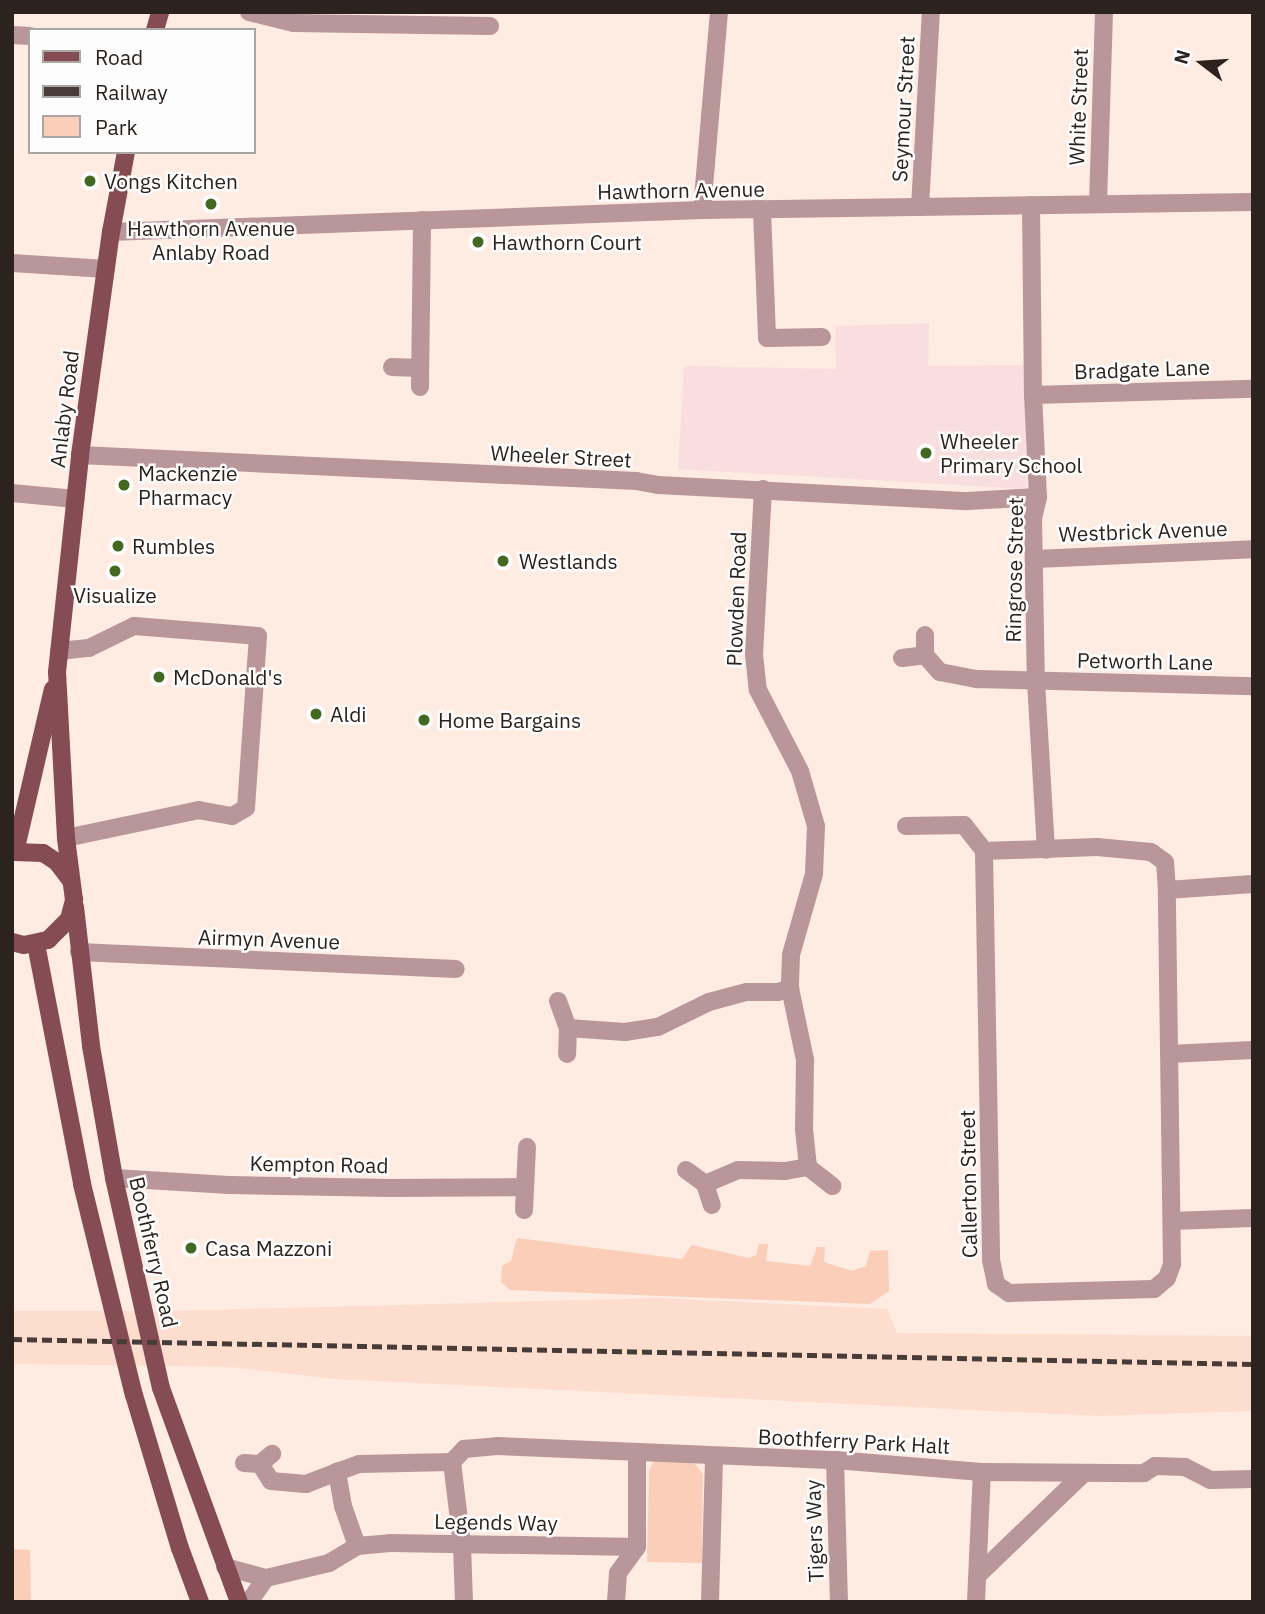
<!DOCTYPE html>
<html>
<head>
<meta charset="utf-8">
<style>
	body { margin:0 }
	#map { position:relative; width:1265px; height:1614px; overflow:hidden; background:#feebe1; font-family:"IBM Plex Sans",sans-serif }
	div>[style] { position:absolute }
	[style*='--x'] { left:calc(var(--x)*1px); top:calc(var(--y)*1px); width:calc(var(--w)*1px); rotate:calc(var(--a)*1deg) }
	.built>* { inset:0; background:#fddece }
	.education>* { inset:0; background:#f9dedf }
	.green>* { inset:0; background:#faceb8 }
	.minor>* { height:18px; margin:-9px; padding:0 9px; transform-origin:9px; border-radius:9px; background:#b89699 }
	.tertiary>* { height:18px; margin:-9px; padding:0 9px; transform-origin:9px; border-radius:9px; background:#b89699 }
	.primary>* { height:18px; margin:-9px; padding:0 9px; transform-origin:9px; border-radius:9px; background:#854c53 }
	.rail>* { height:5px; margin-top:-2.5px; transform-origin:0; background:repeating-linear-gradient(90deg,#473c38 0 10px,transparent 0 15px) }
	.dots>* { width:19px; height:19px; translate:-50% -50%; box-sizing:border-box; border:4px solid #fdfdfd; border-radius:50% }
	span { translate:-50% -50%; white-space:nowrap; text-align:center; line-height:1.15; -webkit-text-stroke:5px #fdfdfd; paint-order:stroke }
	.street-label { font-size:21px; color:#2c231f }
	.poi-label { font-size:21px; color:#2c231f }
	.left { translate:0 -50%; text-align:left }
	.frame { position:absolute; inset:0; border:14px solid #2c231f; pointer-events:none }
	.legend { position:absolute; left:28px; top:28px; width:228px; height:126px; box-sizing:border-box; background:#fdfdfd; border:2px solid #a9a6a4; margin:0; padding:9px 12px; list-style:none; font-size:21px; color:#2c231f }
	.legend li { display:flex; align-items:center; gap:14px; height:35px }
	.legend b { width:35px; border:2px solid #a9a6a4 }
	.north { position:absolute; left:1167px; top:28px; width:70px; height:70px; -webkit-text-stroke:5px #fdfdfd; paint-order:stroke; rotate:287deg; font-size:19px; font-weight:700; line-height:28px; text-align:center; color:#2c231f }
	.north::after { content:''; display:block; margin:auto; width:24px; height:32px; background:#2c231f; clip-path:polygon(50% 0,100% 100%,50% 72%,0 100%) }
</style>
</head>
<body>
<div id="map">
	<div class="built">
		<i style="clip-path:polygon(657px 1298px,887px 1309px,897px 1333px,1253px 1336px,1253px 1411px,1098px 1416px,334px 1379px,230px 1367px,12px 1364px,12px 1311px,174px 1311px)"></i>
	</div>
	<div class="education">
		<i style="clip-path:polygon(929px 323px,928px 366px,1029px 365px,1026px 489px,678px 469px,684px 366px,836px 369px,835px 326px)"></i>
	</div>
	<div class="green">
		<i style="clip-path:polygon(517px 1238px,682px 1259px,692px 1245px,749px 1258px,756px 1255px,759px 1244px,768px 1244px,766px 1261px,810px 1266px,817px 1247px,825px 1247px,824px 1262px,852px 1271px,866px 1266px,870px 1251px,888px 1250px,889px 1291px,870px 1304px,510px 1290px,501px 1282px,502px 1266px,511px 1261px)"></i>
		<i style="clip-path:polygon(655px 1460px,694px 1463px,703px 1474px,702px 1563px,647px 1562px,649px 1470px)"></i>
		<i style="clip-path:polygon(12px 1549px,30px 1550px,31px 1602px,12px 1602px)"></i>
	</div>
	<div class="minor">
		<i style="--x:249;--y:12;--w:45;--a:14"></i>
		<i style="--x:293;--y:23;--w:197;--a:0.9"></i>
		<i style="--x:12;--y:35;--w:18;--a:3"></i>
		<i style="--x:1098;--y:203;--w:191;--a:-88.2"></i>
		<i style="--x:1031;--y:205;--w:190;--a:89.4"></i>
		<i style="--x:1033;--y:395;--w:102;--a:87.2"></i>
		<i style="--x:1038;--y:497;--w:22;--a:103"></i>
		<i style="--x:1033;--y:518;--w:164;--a:89"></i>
		<i style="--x:1036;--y:682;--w:168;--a:86.6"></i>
		<i style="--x:920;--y:207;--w:195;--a:-86.8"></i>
		<i style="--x:702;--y:210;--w:199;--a:-85.1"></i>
		<i style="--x:762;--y:211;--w:127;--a:87.7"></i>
		<i style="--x:767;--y:338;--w:55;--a:-1"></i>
		<i style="--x:12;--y:263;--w:94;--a:3.7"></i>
		<i style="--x:392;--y:367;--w:28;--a:2"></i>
		<i style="--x:420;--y:387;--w:167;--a:-89.3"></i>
		<i style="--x:1033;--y:395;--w:220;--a:-1.6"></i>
		<i style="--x:80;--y:455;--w:557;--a:2.68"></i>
		<i style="--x:636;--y:481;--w:22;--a:10"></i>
		<i style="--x:658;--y:485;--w:310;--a:3"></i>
		<i style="--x:968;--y:501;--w:70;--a:-3.3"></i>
		<i style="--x:763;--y:489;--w:165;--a:93.1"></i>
		<i style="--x:754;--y:654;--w:36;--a:84"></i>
		<i style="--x:758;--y:690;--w:91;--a:62.6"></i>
		<i style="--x:800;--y:771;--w:57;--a:73.8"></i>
		<i style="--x:816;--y:826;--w:48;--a:92.4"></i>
		<i style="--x:814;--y:874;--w:84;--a:105.9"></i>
		<i style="--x:791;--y:955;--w:33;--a:92"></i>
		<i style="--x:790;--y:988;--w:74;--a:78.2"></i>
		<i style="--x:805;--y:1060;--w:69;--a:90.8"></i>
		<i style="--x:804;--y:1129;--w:38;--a:84"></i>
		<i style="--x:808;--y:1167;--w:31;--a:38"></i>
		<i style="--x:12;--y:493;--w:64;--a:5.4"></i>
		<i style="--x:1036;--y:559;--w:217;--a:-2.6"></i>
		<i style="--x:925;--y:635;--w:20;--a:90"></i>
		<i style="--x:925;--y:655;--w:23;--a:49"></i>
		<i style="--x:940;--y:672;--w:38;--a:11"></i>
		<i style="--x:977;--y:679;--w:276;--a:1.5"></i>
		<i style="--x:59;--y:651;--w:30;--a:-6"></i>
		<i style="--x:89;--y:648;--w:50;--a:-26.1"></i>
		<i style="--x:134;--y:626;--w:124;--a:4.6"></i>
		<i style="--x:258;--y:636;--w:172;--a:94"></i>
		<i style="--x:246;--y:808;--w:16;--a:150"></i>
		<i style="--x:232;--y:816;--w:34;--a:-170"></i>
		<i style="--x:199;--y:810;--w:136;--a:168.1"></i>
		<i style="--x:902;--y:658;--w:23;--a:-7"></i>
		<i style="--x:906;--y:826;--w:58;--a:-1"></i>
		<i style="--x:964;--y:825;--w:33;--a:52"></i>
		<i style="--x:984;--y:851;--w:409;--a:89"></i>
		<i style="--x:991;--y:1260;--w:25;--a:78"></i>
		<i style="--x:996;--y:1284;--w:16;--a:35"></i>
		<i style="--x:1009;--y:1293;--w:145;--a:-1.6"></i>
		<i style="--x:1154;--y:1289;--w:17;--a:-40"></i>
		<i style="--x:1167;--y:1278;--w:15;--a:-70"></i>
		<i style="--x:1172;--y:1264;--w:374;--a:-90.8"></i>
		<i style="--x:984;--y:851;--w:113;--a:-2"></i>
		<i style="--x:1097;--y:847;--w:54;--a:5.3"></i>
		<i style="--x:1151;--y:852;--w:17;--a:36"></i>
		<i style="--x:1165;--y:862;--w:28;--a:86"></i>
		<i style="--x:1167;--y:890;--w:86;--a:-4"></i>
		<i style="--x:79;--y:952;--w:377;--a:2.6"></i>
		<i style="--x:558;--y:1001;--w:29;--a:70"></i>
		<i style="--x:568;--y:1028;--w:26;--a:92"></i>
		<i style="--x:568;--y:1028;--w:57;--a:4"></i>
		<i style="--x:625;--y:1032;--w:33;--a:-9"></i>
		<i style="--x:658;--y:1027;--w:57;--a:-26.1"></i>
		<i style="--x:709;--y:1002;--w:39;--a:-15"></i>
		<i style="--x:747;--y:992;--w:31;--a:0"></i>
		<i style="--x:778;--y:992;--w:13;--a:-18"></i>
		<i style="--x:1169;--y:1054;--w:84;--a:-2.7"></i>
		<i style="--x:686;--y:1170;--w:24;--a:36"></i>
		<i style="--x:705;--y:1184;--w:22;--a:72"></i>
		<i style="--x:114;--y:1178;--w:115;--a:3.5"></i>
		<i style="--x:229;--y:1185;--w:161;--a:1.1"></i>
		<i style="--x:390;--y:1188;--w:134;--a:-0.4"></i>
		<i style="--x:705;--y:1184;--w:36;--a:-23"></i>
		<i style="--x:738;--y:1170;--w:47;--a:1.2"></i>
		<i style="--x:785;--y:1171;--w:23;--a:-10"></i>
		<i style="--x:524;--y:1210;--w:63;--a:-87.3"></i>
		<i style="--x:1172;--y:1221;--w:81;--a:-2.1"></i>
		<i style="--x:835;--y:1460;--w:142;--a:88.4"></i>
		<i style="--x:452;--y:1462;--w:84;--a:83.1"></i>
		<i style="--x:462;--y:1545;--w:57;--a:88"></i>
		<i style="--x:244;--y:1463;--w:16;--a:4"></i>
		<i style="--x:260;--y:1464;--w:16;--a:-40"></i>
		<i style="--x:260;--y:1464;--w:20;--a:57"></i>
		<i style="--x:271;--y:1481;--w:35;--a:5"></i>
		<i style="--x:306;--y:1484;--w:33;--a:-21"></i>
		<i style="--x:357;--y:1546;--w:42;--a:-109.3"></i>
		<i style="--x:343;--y:1506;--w:35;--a:-100"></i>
		<i style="--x:337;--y:1472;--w:23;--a:-20"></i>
		<i style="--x:359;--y:1464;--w:93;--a:-1.2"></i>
		<i style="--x:452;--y:1462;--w:18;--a:-47"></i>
		<i style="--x:464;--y:1449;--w:33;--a:-5"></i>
		<i style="--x:497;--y:1446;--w:338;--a:2.4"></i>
		<i style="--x:835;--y:1460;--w:147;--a:4.7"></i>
		<i style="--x:982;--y:1472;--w:162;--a:0.4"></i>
		<i style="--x:1144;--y:1473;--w:13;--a:-32"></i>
		<i style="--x:1155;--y:1466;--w:30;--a:2"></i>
		<i style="--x:1185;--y:1467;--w:28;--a:27"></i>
		<i style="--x:1210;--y:1480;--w:43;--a:-1.3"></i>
		<i style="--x:225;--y:1567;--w:42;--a:15"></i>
		<i style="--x:266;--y:1578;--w:65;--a:-13.4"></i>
		<i style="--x:329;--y:1563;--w:33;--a:-31"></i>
		<i style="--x:357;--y:1546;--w:33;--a:-5"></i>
		<i style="--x:390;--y:1543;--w:247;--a:0.9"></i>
		<i style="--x:637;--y:1547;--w:95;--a:-90"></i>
		<i style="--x:979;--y:1574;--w:144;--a:-43.9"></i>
		<i style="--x:249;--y:1602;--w:29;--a:-55"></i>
		<i style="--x:616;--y:1602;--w:29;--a:-86"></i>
		<i style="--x:618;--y:1573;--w:32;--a:-54"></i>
		<i style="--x:710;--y:1602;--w:145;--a:-88.4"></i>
		<i style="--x:976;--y:1602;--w:130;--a:-87.4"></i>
	</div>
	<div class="tertiary">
		<i style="--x:111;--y:232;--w:591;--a:-2.13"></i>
		<i style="--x:702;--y:210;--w:551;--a:-0.83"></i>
	</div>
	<div class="primary">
		<i style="--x:155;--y:30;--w:19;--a:-74"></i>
		<i style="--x:15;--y:852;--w:167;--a:-76.9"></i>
		<i style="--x:15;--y:852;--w:28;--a:2"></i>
		<i style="--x:43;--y:853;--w:17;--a:33"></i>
		<i style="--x:57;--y:862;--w:21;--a:53"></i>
		<i style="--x:75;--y:907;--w:140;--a:83.4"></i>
		<i style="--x:91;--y:1046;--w:134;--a:80.1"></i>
		<i style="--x:114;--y:1178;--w:215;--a:77.4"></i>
		<i style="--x:161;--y:1388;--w:228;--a:70"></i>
		<i style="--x:12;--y:942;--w:12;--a:14"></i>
		<i style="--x:24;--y:945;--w:25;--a:-12"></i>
		<i style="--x:48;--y:940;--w:30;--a:-45"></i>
		<i style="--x:69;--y:919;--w:20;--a:-75"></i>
		<i style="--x:74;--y:900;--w:63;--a:-97.4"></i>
		<i style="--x:66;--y:838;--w:166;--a:-93.1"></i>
		<i style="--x:57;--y:672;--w:218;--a:-83.9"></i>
		<i style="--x:80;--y:455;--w:225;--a:-82.1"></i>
		<i style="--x:111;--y:232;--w:81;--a:-79.4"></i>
		<i style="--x:36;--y:944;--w:244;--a:79.1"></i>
		<i style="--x:82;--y:1184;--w:217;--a:76.2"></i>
		<i style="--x:134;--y:1395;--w:160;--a:73.3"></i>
		<i style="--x:180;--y:1548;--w:58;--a:69.7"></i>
	</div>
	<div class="rail">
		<i style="--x:12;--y:1339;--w:1241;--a:1.15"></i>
	</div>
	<div class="dots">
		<i style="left:90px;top:181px;background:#426822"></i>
		<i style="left:211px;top:204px;background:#426822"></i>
		<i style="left:478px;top:242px;background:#426822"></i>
		<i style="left:926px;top:453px;background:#426822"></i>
		<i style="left:124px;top:485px;background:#426822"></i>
		<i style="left:118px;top:546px;background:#426822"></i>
		<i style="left:503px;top:561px;background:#426822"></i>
		<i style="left:115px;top:571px;background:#426822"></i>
		<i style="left:159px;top:677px;background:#426822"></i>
		<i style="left:316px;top:714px;background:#426822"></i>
		<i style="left:424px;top:720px;background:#426822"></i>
		<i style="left:191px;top:1248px;background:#426822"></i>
	</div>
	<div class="street-label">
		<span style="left:1078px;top:107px;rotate:-88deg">White Street</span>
		<span style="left:903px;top:109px;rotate:-87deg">Seymour Street</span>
		<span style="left:681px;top:190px;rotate:-1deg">Hawthorn Avenue</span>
		<span style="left:1142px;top:369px;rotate:-2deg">Bradgate Lane</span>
		<span style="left:64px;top:409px;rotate:-83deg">Anlaby Road</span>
		<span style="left:561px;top:456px;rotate:3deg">Wheeler Street</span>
		<span style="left:1143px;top:531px;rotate:-2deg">Westbrick Avenue</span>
		<span style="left:1014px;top:570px;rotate:-89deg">Ringrose Street</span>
		<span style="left:736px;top:599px;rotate:-88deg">Plowden Road</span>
		<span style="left:1145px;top:661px;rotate:1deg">Petworth Lane</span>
		<span style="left:269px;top:939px;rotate:2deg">Airmyn Avenue</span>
		<span style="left:319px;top:1164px;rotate:1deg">Kempton Road</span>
		<span style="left:968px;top:1184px;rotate:-91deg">Callerton Street</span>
		<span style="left:154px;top:1252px;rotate:77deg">Boothferry Road</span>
		<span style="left:854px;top:1441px;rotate:3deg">Boothferry Park Halt</span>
		<span style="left:496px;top:1522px;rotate:1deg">Legends Way</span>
		<span style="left:814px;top:1531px;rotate:-92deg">Tigers Way</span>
	</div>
	<div class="poi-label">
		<span class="left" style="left:104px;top:181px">Vongs Kitchen</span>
		<span style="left:211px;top:240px">Hawthorn Avenue<br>Anlaby Road</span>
		<span class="left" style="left:492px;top:242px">Hawthorn Court</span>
		<span class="left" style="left:940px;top:453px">Wheeler<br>Primary School</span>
		<span class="left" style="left:138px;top:485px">Mackenzie<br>Pharmacy</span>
		<span class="left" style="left:132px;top:546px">Rumbles</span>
		<span class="left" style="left:519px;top:561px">Westlands</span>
		<span style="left:115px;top:595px">Visualize</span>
		<span class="left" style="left:173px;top:677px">McDonald's</span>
		<span class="left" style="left:330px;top:714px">Aldi</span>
		<span class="left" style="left:438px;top:720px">Home Bargains</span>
		<span class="left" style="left:205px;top:1248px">Casa Mazzoni</span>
	</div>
	<div class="frame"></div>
	<ul class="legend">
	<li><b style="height:9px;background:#854c53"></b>Road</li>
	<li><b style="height:9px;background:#473c38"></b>Railway</li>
	<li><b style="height:19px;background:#faceb8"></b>Park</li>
	</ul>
	<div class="north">N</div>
</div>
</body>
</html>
